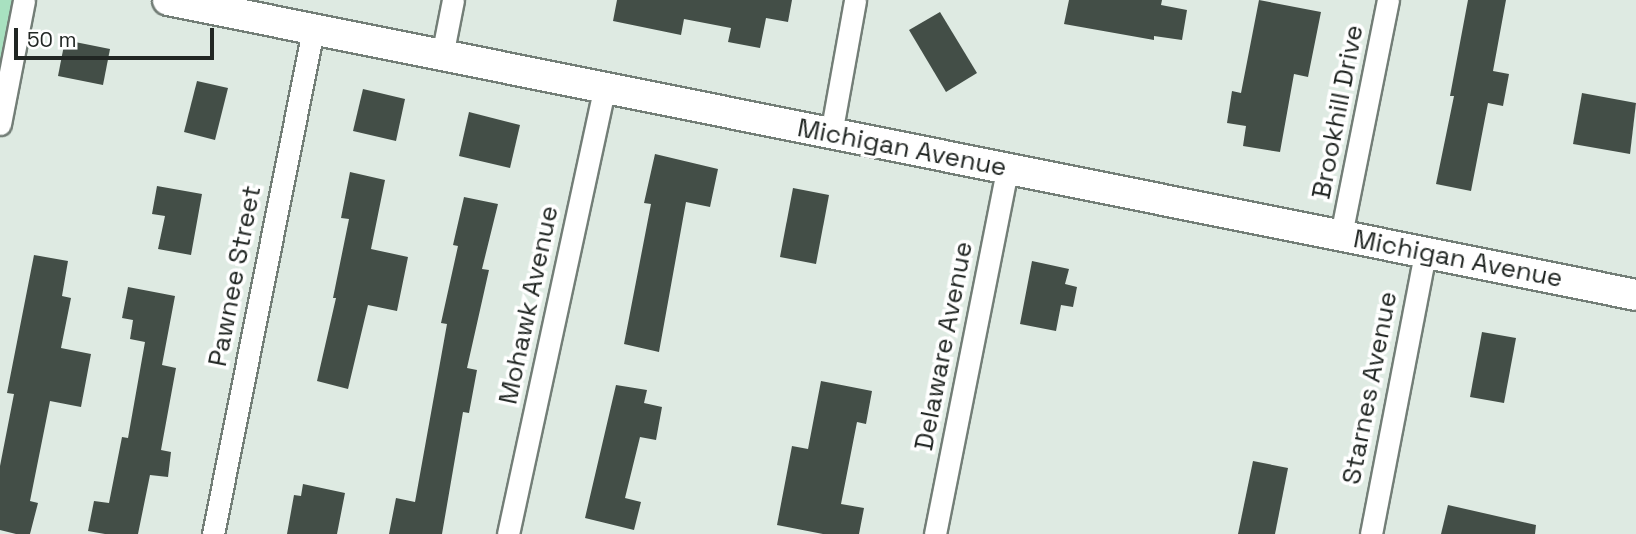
<!DOCTYPE html>
<html>
<head>
<meta charset="utf-8">
<style>
	body { margin:0 }
	#map { position:relative; width:1636px; height:534px; overflow:hidden; background:#deeae2; font-family:"Space Grotesk",sans-serif }
	div>[style] { position:absolute }
	[style*='--x'] { left:calc(var(--x)*1px); top:calc(var(--y)*1px); width:calc(var(--w)*1px); rotate:calc(var(--a)*1deg) }
	.green>* { inset:0; background:#a8e1c0 }
	.building>* { inset:0; background:#434e47 }
	.roads { filter:drop-shadow(2px 0 #737e77) drop-shadow(-2px 0 #737e77) drop-shadow(0 2px #737e77) drop-shadow(0 -2px #737e77) }
	.street>* { height:21px; margin:-10.5px; padding:0 10.5px; transform-origin:10.5px; border-radius:10.5px; background:#fff }
	.secondary>* { height:30px; margin:-15px; padding:0 15px; transform-origin:15px; border-radius:15px; background:#fff }
	span { translate:-50% -50%; white-space:nowrap; text-align:center; line-height:1.15; -webkit-text-stroke:7px #fff; paint-order:stroke }
	.street-label { font-size:26px; color:#212623 }
	.scale { position:absolute; left:14px; top:28px; width:200px; height:32px; box-sizing:border-box; border:4px solid #212623; border-top:0; padding-left:9px; font-size:21px; line-height:24px; white-space:nowrap; color:#212623; -webkit-text-stroke:5px #fff; paint-order:stroke }
</style>
</head>
<body>
<div id="map">
	<div class="green">
		<i style="clip-path:polygon(0 0,13px 0,0 65px)"></i>
	</div>
	<div class="building">
		<i style="clip-path:polygon(617px 0,792px 0,788px 22px,766px 18px,760px 48px,728px 42px,731px 28px,684px 19px,681px 35px,613px 21px)"></i>
		<i style="clip-path:polygon(1069px 0,1162px 0,1161px 5px,1187px 10px,1182px 40px,1154px 36px,1154px 40px,1064px 24px)"></i>
		<i style="clip-path:polygon(1259px 0,1321px 12px,1308px 77px,1294px 74px,1280px 152px,1243px 146px,1246px 126px,1227px 123px,1232px 91px,1241px 93px)"></i>
		<i style="clip-path:polygon(1468px 0,1506px 0,1493px 71px,1509px 74px,1503px 106px,1488px 103px,1471px 191px,1436px 184px,1454px 96px,1450px 96px)"></i>
		<i style="clip-path:polygon(940px 12px,977px 73px,946px 92px,909px 30px)"></i>
		<i style="clip-path:polygon(65px 40px,110px 49px,103px 85px,58px 76px)"></i>
		<i style="clip-path:polygon(197px 81px,228px 88px,215px 140px,184px 132px)"></i>
		<i style="clip-path:polygon(363px 89px,405px 99px,396px 141px,353px 131px)"></i>
		<i style="clip-path:polygon(1582px 93px,1636px 103px,1630px 154px,1573px 144px)"></i>
		<i style="clip-path:polygon(469px 112px,520px 125px,510px 168px,459px 156px)"></i>
		<i style="clip-path:polygon(655px 154px,718px 169px,710px 207px,686px 202px,659px 352px,624px 344px,651px 204px,644px 203px)"></i>
		<i style="clip-path:polygon(350px 172px,385px 180px,371px 249px,408px 257px,397px 311px,368px 305px,348px 389px,317px 381px,336px 298px,333px 298px,349px 219px,341px 218px)"></i>
		<i style="clip-path:polygon(157px 186px,202px 194px,191px 255px,158px 249px,165px 216px,152px 214px)"></i>
		<i style="clip-path:polygon(793px 188px,829px 195px,816px 264px,780px 257px)"></i>
		<i style="clip-path:polygon(464px 197px,498px 204px,482px 269px,489px 270px,467px 368px,477px 370px,469px 413px,463px 412px,442px 534px,389px 534px,396px 498px,415px 502px,447px 324px,441px 323px,458px 246px,453px 245px)"></i>
		<i style="clip-path:polygon(34px 255px,68px 261px,62px 296px,71px 298px,61px 348px,91px 354px,81px 407px,50px 401px,30px 501px,38px 503px,30px 534px,16px 534px,0 530px,0 466px,14px 394px,7px 393px)"></i>
		<i style="clip-path:polygon(1032px 261px,1069px 269px,1065px 284px,1077px 287px,1073px 307px,1061px 305px,1056px 331px,1020px 324px)"></i>
		<i style="clip-path:polygon(128px 287px,175px 296px,162px 365px,176px 368px,161px 450px,171px 452px,168px 477px,150px 475px,138px 534px,105px 534px,88px 531px,94px 501px,109px 503px,122px 437px,128px 438px,145px 342px,130px 339px,133px 320px,122px 318px)"></i>
		<i style="clip-path:polygon(1482px 332px,1516px 338px,1504px 403px,1470px 397px)"></i>
		<i style="clip-path:polygon(821px 381px,872px 391px,866px 424px,857px 422px,841px 504px,864px 508px,859px 534px,823px 534px,777px 525px,792px 446px,808px 449px)"></i>
		<i style="clip-path:polygon(616px 385px,647px 390px,644px 403px,662px 407px,656px 440px,640px 437px,625px 498px,641px 502px,634px 530px,585px 518px)"></i>
		<i style="clip-path:polygon(1253px 461px,1288px 468px,1275px 534px,1238px 534px)"></i>
		<i style="clip-path:polygon(303px 484px,345px 493px,337px 534px,287px 534px,294px 495px,301px 496px)"></i>
		<i style="clip-path:polygon(1448px 505px,1536px 525px,1535px 534px,1441px 534px)"></i>
	</div>
	<div class="roads">
		<div class="street">
			<i style="--x:442;--y:56;--w:57;--a:-78.9"></i>
			<i style="--x:0;--y:124;--w:126;--a:-79"></i>
			<i style="--x:831;--y:134;--w:136;--a:-79.8"></i>
			<i style="--x:1341;--y:235;--w:240;--a:-78.7"></i>
			<i style="--x:213;--y:534;--w:514;--a:-78.78"></i>
			<i style="--x:508;--y:534;--w:455;--a:-77.8"></i>
			<i style="--x:935;--y:534;--w:371;--a:-78.8"></i>
			<i style="--x:1371;--y:534;--w:286;--a:-79.1"></i>
		</div>
		<div class="secondary">
			<i style="--x:168;--y:0;--w:1497;--a:11.36"></i>
		</div>
	</div>
	<div class="street-label">
		<span style="left:1338px;top:112px;rotate:-79deg">Brookhill Drive</span>
		<span style="left:902px;top:148px;rotate:11deg">Michigan Avenue</span>
		<span style="left:1458px;top:259px;rotate:11deg">Michigan Avenue</span>
		<span style="left:235px;top:276px;rotate:-79deg">Pawnee Street</span>
		<span style="left:529px;top:305px;rotate:-78deg">Mohawk Avenue</span>
		<span style="left:944px;top:346px;rotate:-79deg">Delaware Avenue</span>
		<span style="left:1370px;top:388px;rotate:-79deg">Starnes Avenue</span>
	</div>
	<div class="scale">50 m</div>
</div>
</body>
</html>
